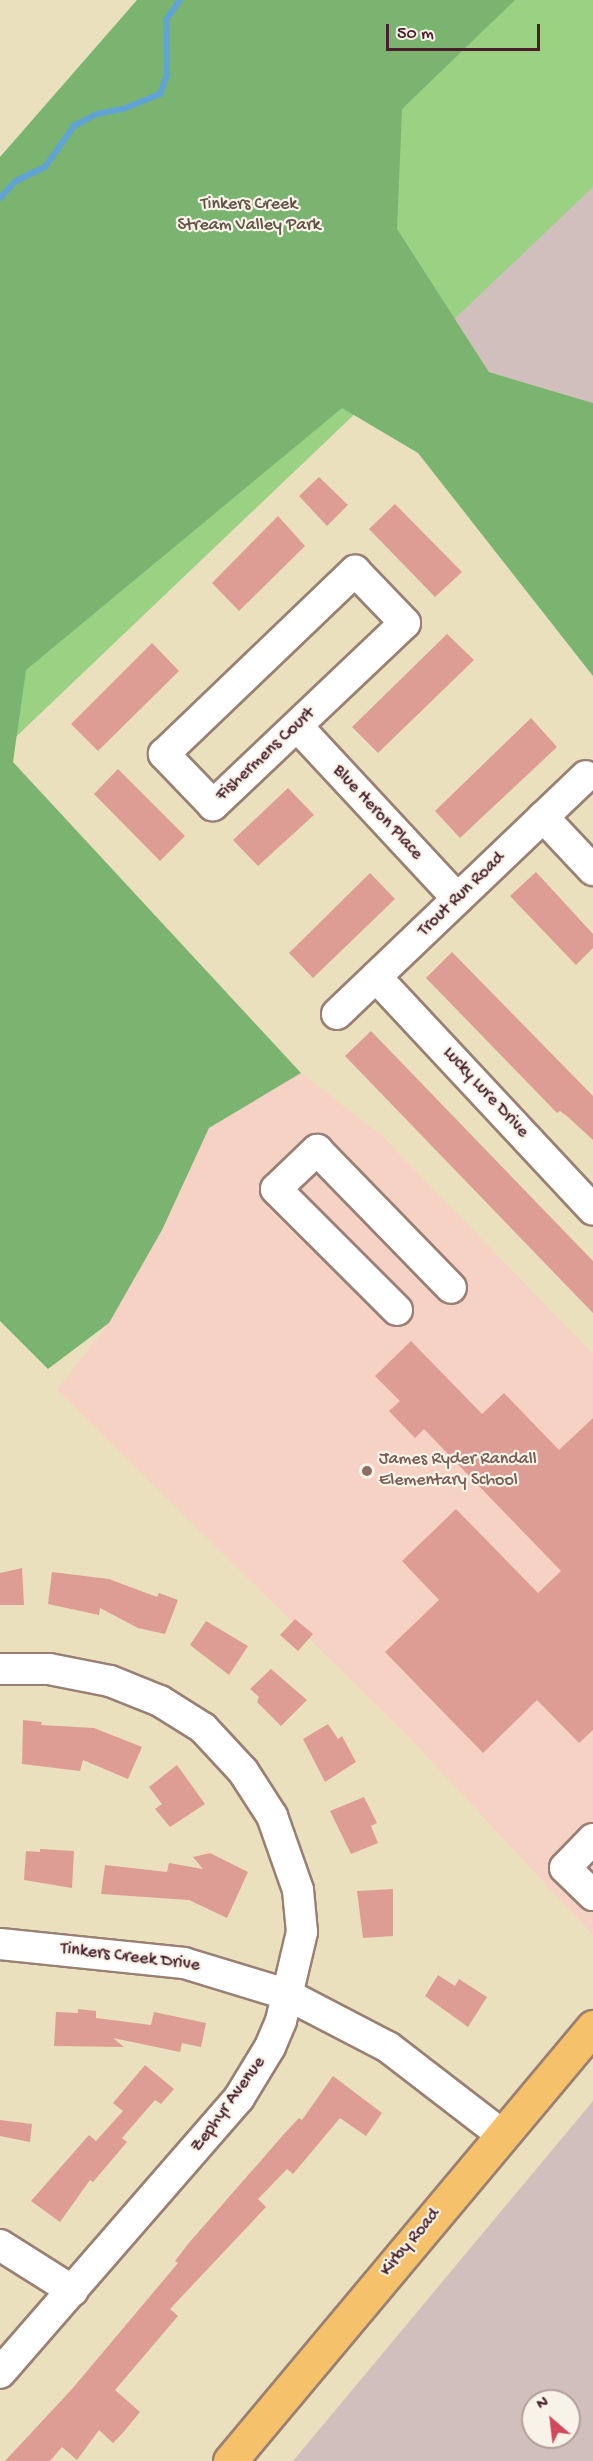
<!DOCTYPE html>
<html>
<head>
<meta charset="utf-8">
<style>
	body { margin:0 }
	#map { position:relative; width:593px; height:2461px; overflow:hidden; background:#eae0bd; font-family:"Gochi Hand",sans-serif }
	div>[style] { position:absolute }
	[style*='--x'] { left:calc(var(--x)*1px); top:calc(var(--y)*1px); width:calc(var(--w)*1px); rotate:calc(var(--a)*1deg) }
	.built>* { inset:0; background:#f5d2c3 }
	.industrial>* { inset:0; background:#d1bfbd }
	.green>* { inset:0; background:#9ad183 }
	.forest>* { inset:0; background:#7bb371 }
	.stream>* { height:6px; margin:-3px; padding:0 3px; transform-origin:3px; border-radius:3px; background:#5fa4d4 }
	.building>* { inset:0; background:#de9d94 }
	.roads { filter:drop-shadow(2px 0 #9a8074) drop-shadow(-2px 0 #9a8074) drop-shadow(0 2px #9a8074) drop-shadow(0 -2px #9a8074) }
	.minor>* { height:30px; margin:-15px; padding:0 15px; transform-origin:15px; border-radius:15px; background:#fff }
	.major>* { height:33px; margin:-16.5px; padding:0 16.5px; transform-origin:16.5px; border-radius:16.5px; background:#f5c16b }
	.dots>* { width:16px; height:16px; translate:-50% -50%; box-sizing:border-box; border:3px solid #f7f3e8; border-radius:50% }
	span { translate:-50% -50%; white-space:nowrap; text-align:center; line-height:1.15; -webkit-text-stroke:4.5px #f7f3e8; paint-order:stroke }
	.park-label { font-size:18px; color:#625445 }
	.street-label { font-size:18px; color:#4a1f2b }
	.education-label { font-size:18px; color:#785e54 }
	.left { translate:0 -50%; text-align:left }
	.north { position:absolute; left:521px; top:2389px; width:60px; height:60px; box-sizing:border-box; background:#f7f3e8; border:2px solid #b29e9c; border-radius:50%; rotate:332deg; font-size:16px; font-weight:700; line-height:24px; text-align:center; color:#4a1f2b }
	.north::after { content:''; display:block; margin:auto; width:21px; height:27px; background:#d1495b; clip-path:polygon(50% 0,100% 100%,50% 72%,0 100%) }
	.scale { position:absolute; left:386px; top:24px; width:154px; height:27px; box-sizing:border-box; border:3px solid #4a1f2b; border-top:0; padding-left:8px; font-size:18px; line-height:21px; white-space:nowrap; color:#4a1f2b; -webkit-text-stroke:4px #f7f3e8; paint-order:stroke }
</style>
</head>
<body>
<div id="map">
	<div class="built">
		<i style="clip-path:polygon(301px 1073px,380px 1134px,593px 1354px,593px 1935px,406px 1734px,57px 1390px,109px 1323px,162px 1230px,209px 1128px)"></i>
	</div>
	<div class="industrial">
		<i style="clip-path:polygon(593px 0,593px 403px,489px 372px,397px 229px)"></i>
		<i style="clip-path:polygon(evenodd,593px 2101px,593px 2461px,293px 2461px,593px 2101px,533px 2401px,569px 2401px,569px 2437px,533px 2437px,533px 2401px)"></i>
	</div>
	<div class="green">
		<i style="clip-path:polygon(154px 0,593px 0,593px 187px,0 752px,0 169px)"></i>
	</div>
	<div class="forest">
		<i style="clip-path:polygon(137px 0,515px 0,402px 109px,397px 229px,489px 372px,593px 403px,593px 676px,418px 453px,342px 408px,26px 670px,13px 762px,301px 1073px,209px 1128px,162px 1230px,109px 1323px,48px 1369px,0 1321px,0 157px)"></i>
	</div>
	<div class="stream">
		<i style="--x:0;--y:198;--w:23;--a:-47"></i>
		<i style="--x:16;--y:181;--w:32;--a:-26"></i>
		<i style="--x:45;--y:167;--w:50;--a:-54.7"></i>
		<i style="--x:74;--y:126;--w:26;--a:-28"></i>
		<i style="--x:97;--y:114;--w:26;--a:-11"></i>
		<i style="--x:123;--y:109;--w:40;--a:-22"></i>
		<i style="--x:160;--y:94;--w:20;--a:-70"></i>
		<i style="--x:167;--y:75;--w:55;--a:-91"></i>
		<i style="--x:166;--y:20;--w:24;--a:-55"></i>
	</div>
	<div class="building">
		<i style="clip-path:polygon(319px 477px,348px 505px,327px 526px,299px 496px)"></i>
		<i style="clip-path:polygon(395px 504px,462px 572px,435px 597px,369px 529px)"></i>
		<i style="clip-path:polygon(278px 516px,305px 546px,239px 611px,212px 583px)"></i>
		<i style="clip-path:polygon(447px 634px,474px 660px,378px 753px,352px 727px)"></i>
		<i style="clip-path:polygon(152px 643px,179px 671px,98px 751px,71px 724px)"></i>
		<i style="clip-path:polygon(531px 718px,557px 747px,460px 838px,435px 811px)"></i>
		<i style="clip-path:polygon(118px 769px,185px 836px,160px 861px,94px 794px)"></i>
		<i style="clip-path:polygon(288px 788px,314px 815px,258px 866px,233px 840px)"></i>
		<i style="clip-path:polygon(536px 872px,593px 934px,593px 948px,576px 965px,510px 896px)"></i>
		<i style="clip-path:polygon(370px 873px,395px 899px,313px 978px,289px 953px)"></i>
		<i style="clip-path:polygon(452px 952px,593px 1096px,593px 1140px,568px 1117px,560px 1111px,557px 1113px,426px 978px)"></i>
		<i style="clip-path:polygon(371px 1031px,593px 1261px,593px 1313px,345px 1056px)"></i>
		<i style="clip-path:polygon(411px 1341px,482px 1414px,504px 1393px,559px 1450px,593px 1418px,593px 1730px,579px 1743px,537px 1700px,483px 1753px,385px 1652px,439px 1600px,402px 1561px,456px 1509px,538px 1593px,561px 1571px,424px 1429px,415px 1438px,389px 1411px,400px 1401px,375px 1376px)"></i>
		<i style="clip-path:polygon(22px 1568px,24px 1605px,0 1605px,0 1573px)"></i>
		<i style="clip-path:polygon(52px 1572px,109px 1579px,157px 1597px,159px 1593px,178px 1600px,165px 1634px,138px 1628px,100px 1608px,99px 1615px,48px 1604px)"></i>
		<i style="clip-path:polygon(295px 1619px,313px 1634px,298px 1651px,280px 1635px)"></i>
		<i style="clip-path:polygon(206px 1621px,248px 1646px,229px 1675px,190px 1645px)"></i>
		<i style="clip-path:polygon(271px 1669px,307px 1700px,281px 1726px,257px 1702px,259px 1697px,250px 1689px)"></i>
		<i style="clip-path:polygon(23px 1720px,42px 1722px,41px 1725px,94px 1728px,142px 1747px,128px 1779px,83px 1760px,80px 1771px,22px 1764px)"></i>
		<i style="clip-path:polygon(328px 1724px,338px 1739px,342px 1736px,356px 1762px,325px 1782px,303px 1739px)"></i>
		<i style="clip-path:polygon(177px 1765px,205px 1804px,170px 1827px,155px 1809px,162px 1804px,149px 1787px)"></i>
		<i style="clip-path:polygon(364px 1797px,377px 1823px,371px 1826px,378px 1843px,351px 1854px,330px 1811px)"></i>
		<i style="clip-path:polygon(40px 1849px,74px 1851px,72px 1888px,24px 1880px,26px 1851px,40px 1852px)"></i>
		<i style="clip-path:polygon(210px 1853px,248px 1872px,227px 1918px,189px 1900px,101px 1894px,105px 1865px,167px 1872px,169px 1863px,203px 1869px,193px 1857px)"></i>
		<i style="clip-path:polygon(393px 1889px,393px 1936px,363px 1938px,357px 1891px)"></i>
		<i style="clip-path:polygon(438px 1975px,455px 1986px,459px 1979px,487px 1997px,468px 2027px,425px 1996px)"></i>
		<i style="clip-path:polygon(78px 2009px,96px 2011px,96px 2018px,151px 2025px,154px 2012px,206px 2023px,201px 2047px,182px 2043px,180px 2052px,113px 2038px,124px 2047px,54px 2046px,56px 2012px,78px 2013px)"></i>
		<i style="clip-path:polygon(145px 2065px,174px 2089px,161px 2104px,155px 2100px,122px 2138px,127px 2142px,93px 2182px,90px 2180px,60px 2222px,31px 2201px,89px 2135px,96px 2141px,123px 2111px,113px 2103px)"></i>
		<i style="clip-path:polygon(333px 2076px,382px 2113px,366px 2136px,340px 2118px,293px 2174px,287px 2169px,258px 2199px,266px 2207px,170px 2309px,178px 2316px,115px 2390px,140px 2412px,121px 2435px,113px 2443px,99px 2430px,77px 2460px,62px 2447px,50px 2461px,5px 2461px,72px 2389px,178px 2263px,175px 2261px,188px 2244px,284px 2134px,299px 2118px,302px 2120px)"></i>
		<i style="clip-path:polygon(0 2120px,32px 2124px,30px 2142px,0 2136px)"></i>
	</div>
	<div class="roads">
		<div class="minor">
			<i style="--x:355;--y:571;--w:72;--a:46.1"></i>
			<i style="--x:405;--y:623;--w:265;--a:136.5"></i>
			<i style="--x:213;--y:805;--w:71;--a:-133.9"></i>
			<i style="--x:164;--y:754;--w:265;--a:-43.8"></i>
			<i style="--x:297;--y:726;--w:236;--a:47.1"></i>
			<i style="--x:543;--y:817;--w:73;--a:46.7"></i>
			<i style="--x:376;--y:977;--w:318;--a:47"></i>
			<i style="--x:337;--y:1014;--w:344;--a:-43.7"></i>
			<i style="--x:397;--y:1310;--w:171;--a:-135"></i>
			<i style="--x:276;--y:1189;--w:57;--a:-43.6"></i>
			<i style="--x:317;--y:1150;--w:192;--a:45.8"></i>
			<i style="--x:0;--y:1669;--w:49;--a:0"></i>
			<i style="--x:49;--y:1669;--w:62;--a:11.1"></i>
			<i style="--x:110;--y:1681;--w:54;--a:21.8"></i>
			<i style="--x:160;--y:1701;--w:51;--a:32.1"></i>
			<i style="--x:203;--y:1728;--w:59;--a:47.1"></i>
			<i style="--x:243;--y:1771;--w:54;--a:57.2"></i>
			<i style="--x:272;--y:1816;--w:78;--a:70.6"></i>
			<i style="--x:298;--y:1890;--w:42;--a:84.6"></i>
			<i style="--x:302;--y:1932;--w:91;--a:103.3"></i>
			<i style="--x:281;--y:2021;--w:28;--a:113"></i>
			<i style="--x:270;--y:2047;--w:60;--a:121.3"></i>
			<i style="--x:239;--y:2098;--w:364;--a:131"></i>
			<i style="--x:593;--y:1839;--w:40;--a:134"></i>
			<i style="--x:565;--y:1868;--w:39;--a:44"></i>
			<i style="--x:0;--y:1944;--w:185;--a:5.9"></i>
			<i style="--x:184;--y:1963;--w:107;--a:16.9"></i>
			<i style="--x:286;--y:1994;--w:115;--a:27.5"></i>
			<i style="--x:388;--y:2047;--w:143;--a:37.6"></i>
			<i style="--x:0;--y:2245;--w:86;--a:32.2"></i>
		</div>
		<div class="major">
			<i style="--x:230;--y:2461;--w:566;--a:-50.09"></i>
		</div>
	</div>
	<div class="dots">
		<i style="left:367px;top:1471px;background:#8d6e63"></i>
	</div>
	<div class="park-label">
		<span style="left:249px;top:216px">Tinkers Creek<br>Stream Valley Park</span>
	</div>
	<div class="street-label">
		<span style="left:266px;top:755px;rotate:-43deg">Fishermens Court</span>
		<span style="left:377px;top:813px;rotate:47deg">Blue Heron Place</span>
		<span style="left:462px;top:895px;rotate:-44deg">Trout Run Road</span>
		<span style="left:485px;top:1093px;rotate:47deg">Lucky Lure Drive</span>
		<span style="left:130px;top:1958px;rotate:7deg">Tinkers Creek Drive</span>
		<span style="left:229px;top:2105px;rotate:-54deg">Zephyr Avenue</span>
		<span style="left:411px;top:2243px;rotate:-50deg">Kirby Road</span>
	</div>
	<div class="education-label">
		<span class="left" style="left:379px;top:1471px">James Ryder Randall<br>Elementary School</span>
	</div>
	<div class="north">N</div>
	<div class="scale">50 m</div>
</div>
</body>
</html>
